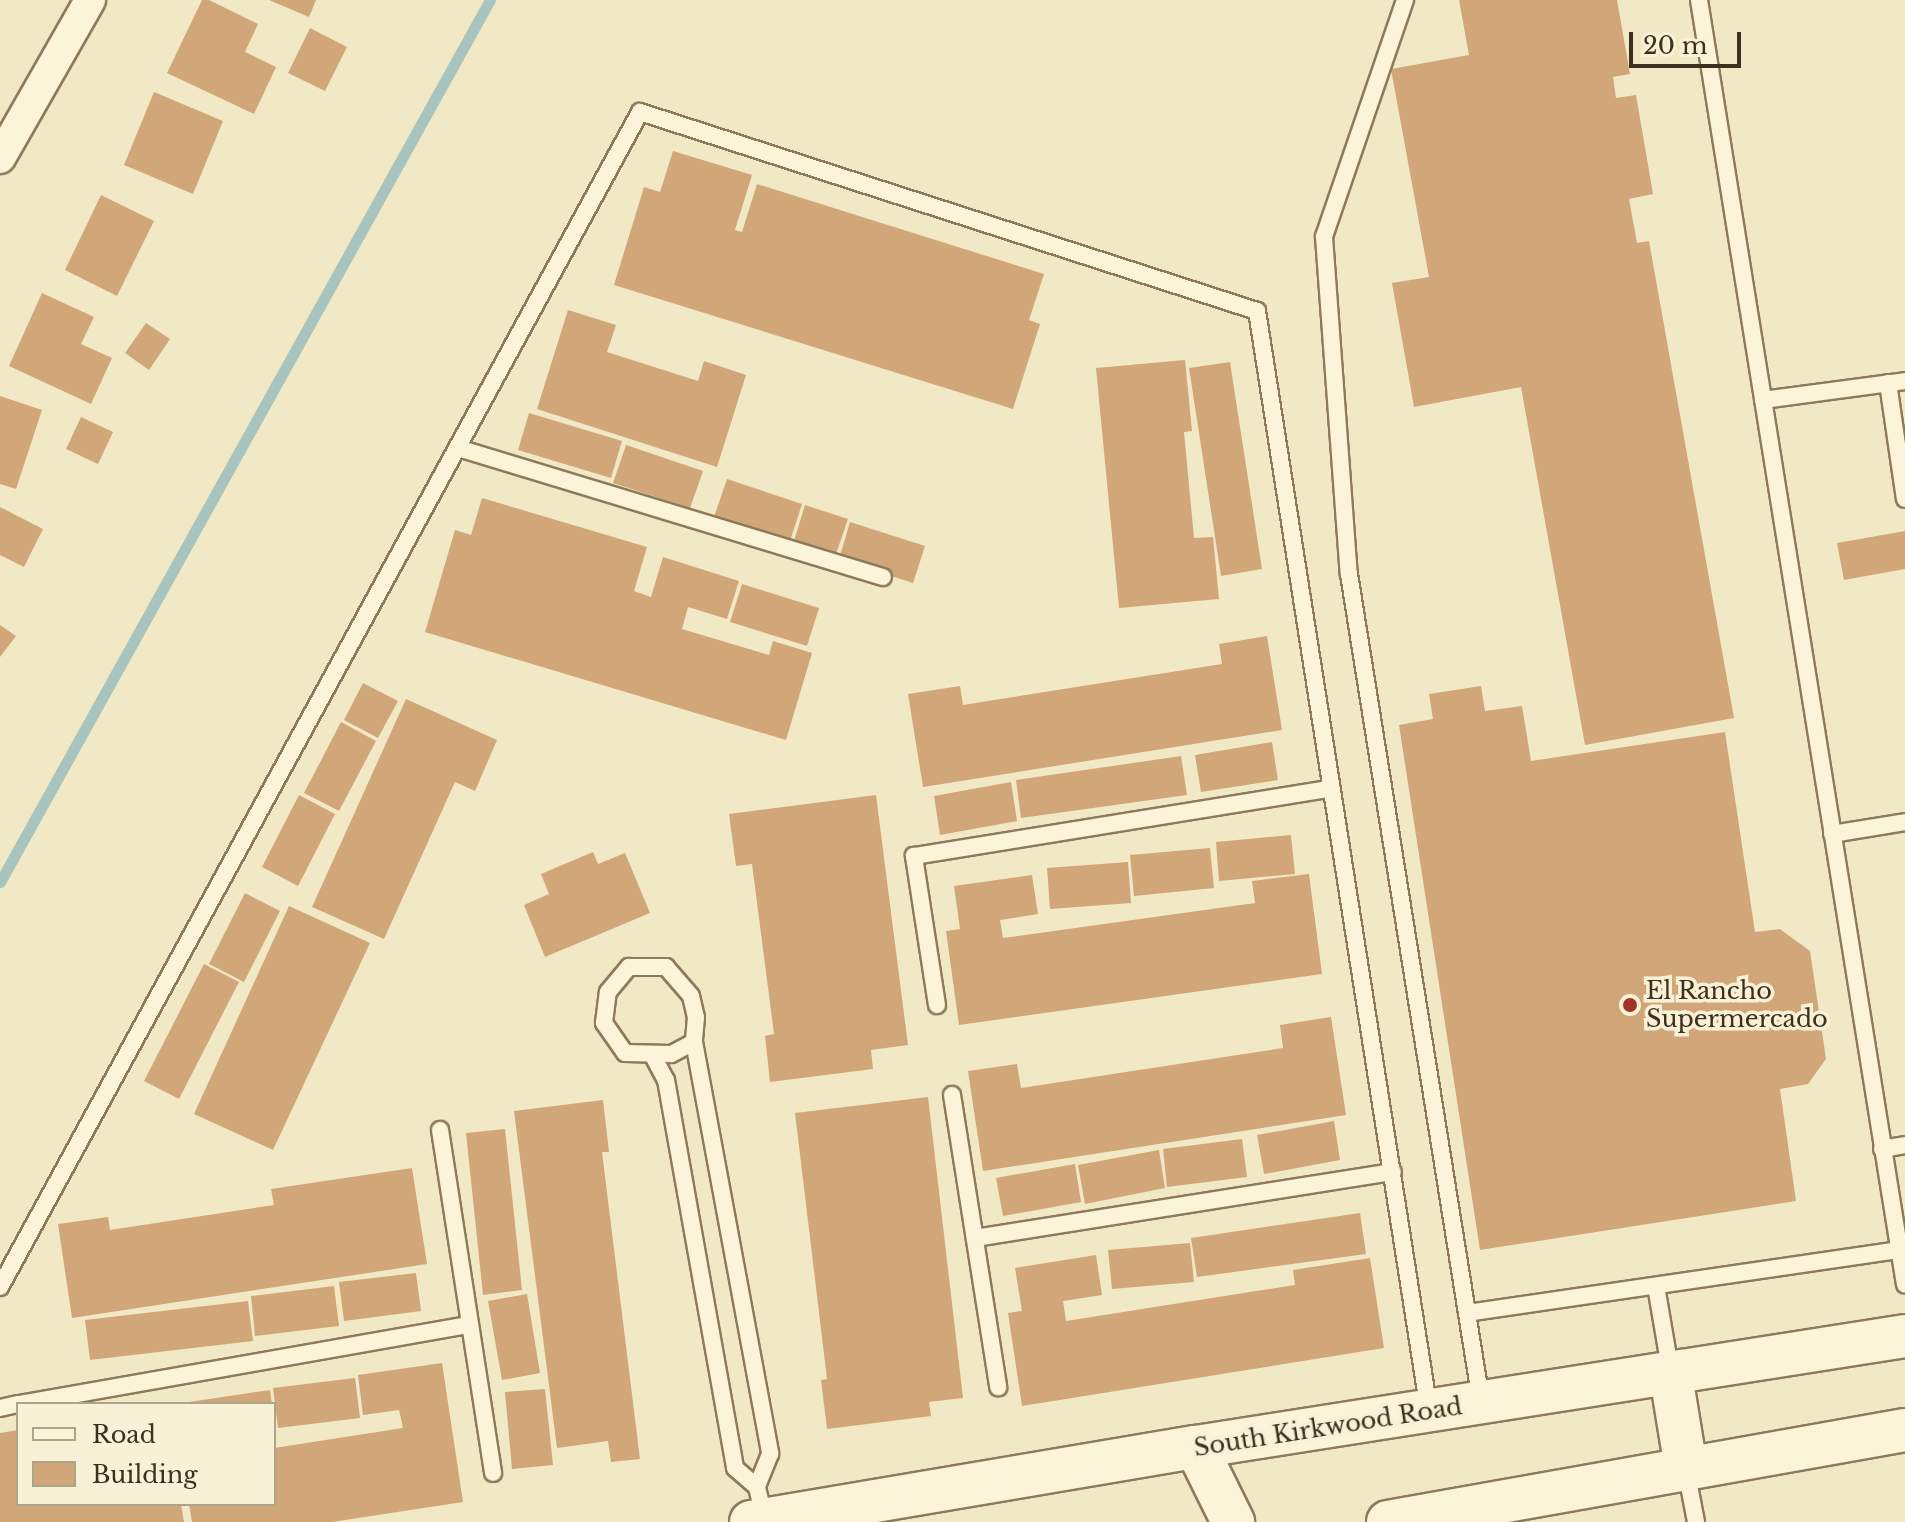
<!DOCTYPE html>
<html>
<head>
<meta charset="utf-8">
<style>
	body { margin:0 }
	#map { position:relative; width:1905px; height:1522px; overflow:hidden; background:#f1e8c5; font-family:"Libre Baskerville",serif }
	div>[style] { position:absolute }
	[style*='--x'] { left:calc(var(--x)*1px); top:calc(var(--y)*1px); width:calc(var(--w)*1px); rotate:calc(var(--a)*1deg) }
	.stream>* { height:11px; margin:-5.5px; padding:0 5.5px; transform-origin:5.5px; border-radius:5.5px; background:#a7c4be }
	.building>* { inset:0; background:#d1a779 }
	.roads { filter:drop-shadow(2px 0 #8d7a5a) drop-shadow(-2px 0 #8d7a5a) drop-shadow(0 2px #8d7a5a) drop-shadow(0 -2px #8d7a5a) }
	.lane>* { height:16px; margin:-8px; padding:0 8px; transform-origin:8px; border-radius:8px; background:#fbf4d9 }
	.street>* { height:30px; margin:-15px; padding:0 15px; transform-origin:15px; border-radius:15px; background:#fbf4d9 }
	.secondary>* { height:42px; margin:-21px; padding:0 21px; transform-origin:21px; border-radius:21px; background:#fbf4d9 }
	.dots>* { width:22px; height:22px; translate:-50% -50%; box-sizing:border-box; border:4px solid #f8f1d5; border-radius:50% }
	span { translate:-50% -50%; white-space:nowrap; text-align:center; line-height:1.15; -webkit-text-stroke:7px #f8f1d5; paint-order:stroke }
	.poi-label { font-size:24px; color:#3d301e }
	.left { translate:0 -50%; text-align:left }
	.street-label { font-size:24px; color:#3d301e }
	.legend { position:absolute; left:16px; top:1402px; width:260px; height:104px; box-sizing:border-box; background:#f8f1d5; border:2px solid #ada48c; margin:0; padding:10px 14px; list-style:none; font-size:24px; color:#3d301e }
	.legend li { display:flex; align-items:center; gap:16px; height:40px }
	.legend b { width:40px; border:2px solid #ada48c }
	.scale { position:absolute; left:1629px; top:32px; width:112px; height:36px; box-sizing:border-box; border:4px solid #3d301e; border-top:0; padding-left:10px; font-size:24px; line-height:28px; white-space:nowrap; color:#3d301e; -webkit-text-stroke:6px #f8f1d5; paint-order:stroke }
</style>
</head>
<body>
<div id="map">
	<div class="stream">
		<i style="--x:0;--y:882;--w:1009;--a:-60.95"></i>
	</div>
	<div class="building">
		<i style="clip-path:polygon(202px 0,209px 0,258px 24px,245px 52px,276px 67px,254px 114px,167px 73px)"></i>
		<i style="clip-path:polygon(269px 0,316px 0,309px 17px)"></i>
		<i style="clip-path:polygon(1459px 0,1617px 0,1630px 74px,1613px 77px,1616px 98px,1636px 95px,1653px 194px,1629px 199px,1637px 243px,1649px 241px,1734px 718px,1585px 745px,1521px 387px,1414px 407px,1392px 283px,1429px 277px,1391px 69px,1469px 55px)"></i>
		<i style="clip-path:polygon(310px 28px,347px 47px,325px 91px,288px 73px)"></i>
		<i style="clip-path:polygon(154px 92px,223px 121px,193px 194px,124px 165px)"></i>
		<i style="clip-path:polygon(673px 151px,752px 175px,735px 230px,742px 232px,757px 184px,1044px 274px,1029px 320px,1040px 324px,1013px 409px,614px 285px,644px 187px,660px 192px)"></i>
		<i style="clip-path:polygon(101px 195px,154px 221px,117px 296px,65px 270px)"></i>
		<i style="clip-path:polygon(42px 293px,94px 317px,81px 344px,112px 358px,91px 404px,9px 366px)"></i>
		<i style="clip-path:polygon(568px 310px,616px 325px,607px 352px,698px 381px,704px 361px,746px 375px,717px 467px,537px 409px)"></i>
		<i style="clip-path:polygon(146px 323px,170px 339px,149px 370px,125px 353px)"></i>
		<i style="clip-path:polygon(1185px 360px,1192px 431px,1184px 432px,1194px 538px,1213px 537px,1219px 599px,1119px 608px,1096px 368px)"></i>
		<i style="clip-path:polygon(1230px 362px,1262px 569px,1221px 576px,1189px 368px)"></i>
		<i style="clip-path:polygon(0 396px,42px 410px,16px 489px,0 484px)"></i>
		<i style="clip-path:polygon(529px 413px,622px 441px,611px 478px,518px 450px)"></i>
		<i style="clip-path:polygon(81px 417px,113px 432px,98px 464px,66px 449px)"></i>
		<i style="clip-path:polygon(626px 445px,703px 471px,690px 508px,613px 483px)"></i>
		<i style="clip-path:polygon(727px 479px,802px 504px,790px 541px,714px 517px)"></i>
		<i style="clip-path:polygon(482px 498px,647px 547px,634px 591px,651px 597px,663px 557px,739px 581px,727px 619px,688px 607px,682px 629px,769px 655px,773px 641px,812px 653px,786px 740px,425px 632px,455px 530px,471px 535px)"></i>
		<i style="clip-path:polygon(805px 505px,848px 519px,835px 557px,793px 544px)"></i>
		<i style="clip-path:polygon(0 507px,43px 529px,24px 567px,0 555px)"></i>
		<i style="clip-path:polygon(850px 522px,925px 546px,913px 583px,839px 559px)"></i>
		<i style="clip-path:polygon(1905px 531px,1905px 569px,1844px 580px,1837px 543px)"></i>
		<i style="clip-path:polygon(742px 584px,819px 608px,807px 646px,730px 622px)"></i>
		<i style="clip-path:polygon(0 625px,16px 636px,0 657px)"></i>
		<i style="clip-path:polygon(1267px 636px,1282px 730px,923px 787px,908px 694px,960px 686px,963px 705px,1222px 664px,1219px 644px)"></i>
		<i style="clip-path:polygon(363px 683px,398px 701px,378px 738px,344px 720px)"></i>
		<i style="clip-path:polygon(1481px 686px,1485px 711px,1522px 706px,1531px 761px,1725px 732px,1755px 932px,1780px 929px,1810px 951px,1826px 1059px,1808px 1084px,1780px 1089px,1796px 1201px,1480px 1250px,1399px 725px,1433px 719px,1429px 694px)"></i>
		<i style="clip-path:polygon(406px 699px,497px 740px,475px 791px,455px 782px,384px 939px,312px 907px)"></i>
		<i style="clip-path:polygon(341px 722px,376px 741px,339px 811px,304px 793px)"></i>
		<i style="clip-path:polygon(1272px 742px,1278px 780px,1201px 792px,1195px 755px)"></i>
		<i style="clip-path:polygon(1181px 756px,1187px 795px,1021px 818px,1016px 780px)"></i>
		<i style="clip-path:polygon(1011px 782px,1017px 821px,940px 835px,934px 796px)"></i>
		<i style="clip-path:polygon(299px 795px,335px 814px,298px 886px,262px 867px)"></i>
		<i style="clip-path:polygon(876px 795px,908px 1045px,871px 1050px,873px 1069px,770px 1082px,765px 1036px,774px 1034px,752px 864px,736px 866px,729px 814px)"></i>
		<i style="clip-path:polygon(1291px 835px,1295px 874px,1219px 881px,1216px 842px)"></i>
		<i style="clip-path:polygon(1210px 848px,1214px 888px,1134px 896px,1130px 855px)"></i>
		<i style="clip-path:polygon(593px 852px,598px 864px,625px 853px,650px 913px,545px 957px,524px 905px,549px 894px,541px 874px)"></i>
		<i style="clip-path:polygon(1128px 862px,1131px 903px,1050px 909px,1047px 868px)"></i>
		<i style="clip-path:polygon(1309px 874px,1322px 974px,959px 1025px,946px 931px,960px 929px,954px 886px,1032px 875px,1038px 914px,1000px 920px,1003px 938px,1255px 903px,1252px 881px)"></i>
		<i style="clip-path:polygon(245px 893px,280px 911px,244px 982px,209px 964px)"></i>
		<i style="clip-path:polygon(289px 906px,370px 943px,273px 1150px,194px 1114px)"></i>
		<i style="clip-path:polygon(204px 964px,239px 982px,179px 1099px,144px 1081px)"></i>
		<i style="clip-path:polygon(1331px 1017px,1346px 1115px,983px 1171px,968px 1071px,1017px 1064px,1021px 1088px,1283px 1048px,1280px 1025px)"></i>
		<i style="clip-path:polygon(928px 1097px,963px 1398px,929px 1402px,931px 1416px,827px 1429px,821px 1380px,827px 1379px,795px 1113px)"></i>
		<i style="clip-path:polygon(603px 1100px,609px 1152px,602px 1152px,640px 1459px,611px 1462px,608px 1441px,557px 1448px,514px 1111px)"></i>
		<i style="clip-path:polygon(1334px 1121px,1340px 1160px,1264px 1174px,1257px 1135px)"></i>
		<i style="clip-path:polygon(505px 1129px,522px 1290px,483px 1295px,466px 1133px)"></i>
		<i style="clip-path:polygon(1242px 1139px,1247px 1177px,1167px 1187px,1163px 1149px)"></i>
		<i style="clip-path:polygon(1159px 1150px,1165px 1188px,1085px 1204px,1078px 1165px)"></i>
		<i style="clip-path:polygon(1075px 1164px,1081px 1202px,1003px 1216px,996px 1178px)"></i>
		<i style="clip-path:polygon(412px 1168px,427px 1264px,72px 1318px,58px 1224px,108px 1217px,110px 1230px,274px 1205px,271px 1189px)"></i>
		<i style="clip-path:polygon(1360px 1213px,1366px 1254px,1197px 1277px,1191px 1238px)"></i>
		<i style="clip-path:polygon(1190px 1243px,1194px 1282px,1112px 1289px,1108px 1250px)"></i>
		<i style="clip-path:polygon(1096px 1255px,1102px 1295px,1063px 1301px,1066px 1321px,1295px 1285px,1293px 1270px,1370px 1258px,1384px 1348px,1022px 1406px,1008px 1313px,1022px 1311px,1015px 1268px)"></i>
		<i style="clip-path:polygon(416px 1273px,421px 1311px,344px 1321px,339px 1282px)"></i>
		<i style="clip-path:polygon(334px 1286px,339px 1326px,255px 1336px,251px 1296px)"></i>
		<i style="clip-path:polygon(527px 1294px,540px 1373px,502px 1380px,488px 1301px)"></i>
		<i style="clip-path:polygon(248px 1301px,253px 1341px,90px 1360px,85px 1320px)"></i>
		<i style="clip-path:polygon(442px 1363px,463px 1502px,332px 1522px,192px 1522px,189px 1504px,274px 1504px,274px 1448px,403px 1428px,399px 1410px,363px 1415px,358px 1375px)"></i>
		<i style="clip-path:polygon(355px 1378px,360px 1418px,278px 1428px,273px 1388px)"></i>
		<i style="clip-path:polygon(545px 1389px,553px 1465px,512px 1469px,505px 1392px)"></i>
		<i style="clip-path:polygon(270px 1390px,272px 1404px,189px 1404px,189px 1402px)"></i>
		<i style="clip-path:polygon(18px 1430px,18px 1504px,181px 1504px,184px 1522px,0 1522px,0 1433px)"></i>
	</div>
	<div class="roads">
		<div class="lane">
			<i style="--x:1405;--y:0;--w:250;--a:108.9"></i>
			<i style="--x:1324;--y:237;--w:338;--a:85.8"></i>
			<i style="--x:1349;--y:574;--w:837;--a:80.93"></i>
			<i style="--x:1699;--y:0;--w:1301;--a:80.89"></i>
			<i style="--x:1888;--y:383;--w:117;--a:81.7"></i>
			<i style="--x:1763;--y:400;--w:143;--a:-7.6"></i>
			<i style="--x:458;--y:448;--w:444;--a:16.9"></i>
			<i style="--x:1832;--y:834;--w:74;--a:-9.3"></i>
			<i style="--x:937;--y:1005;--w:151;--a:-98.8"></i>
			<i style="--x:914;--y:856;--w:423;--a:-9.2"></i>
			<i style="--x:694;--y:1042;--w:26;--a:152"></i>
			<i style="--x:671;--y:1054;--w:46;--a:-178.8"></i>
			<i style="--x:625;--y:1053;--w:37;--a:-125"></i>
			<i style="--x:604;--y:1023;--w:31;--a:-83"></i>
			<i style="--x:608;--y:992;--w:33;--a:-50"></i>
			<i style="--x:629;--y:967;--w:37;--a:0"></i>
			<i style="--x:666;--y:967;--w:38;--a:49"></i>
			<i style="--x:691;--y:996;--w:22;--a:77"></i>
			<i style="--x:696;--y:1017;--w:25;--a:95"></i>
			<i style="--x:694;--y:1042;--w:419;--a:79.5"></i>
			<i style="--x:770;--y:1454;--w:35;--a:112"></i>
			<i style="--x:757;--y:1487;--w:32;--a:77"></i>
			<i style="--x:653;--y:1056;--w:27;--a:62"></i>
			<i style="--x:666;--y:1080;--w:394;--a:79.9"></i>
			<i style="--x:735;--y:1468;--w:29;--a:41"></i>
			<i style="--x:952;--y:1095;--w:296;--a:81"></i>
			<i style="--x:440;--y:1130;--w:347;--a:81.2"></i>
			<i style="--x:1882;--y:1149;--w:23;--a:-10"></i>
			<i style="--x:975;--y:1238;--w:423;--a:-9"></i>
			<i style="--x:1656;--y:1286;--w:89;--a:80.3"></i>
			<i style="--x:0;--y:1287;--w:1338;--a:-61.42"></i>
			<i style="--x:640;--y:112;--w:648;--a:17.88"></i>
			<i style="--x:1257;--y:311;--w:1112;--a:81.11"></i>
			<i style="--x:1467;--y:1313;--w:443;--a:-8.3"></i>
			<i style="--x:20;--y:1404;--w:457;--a:-10"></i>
			<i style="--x:0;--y:1408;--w:18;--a:-13"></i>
			<i style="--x:1686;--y:1470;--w:53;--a:79.1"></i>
		</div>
		<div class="street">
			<i style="--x:0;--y:158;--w:182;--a:-60.3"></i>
		</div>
		<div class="secondary">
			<i style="--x:1671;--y:1376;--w:93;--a:80.7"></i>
			<i style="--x:1196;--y:1447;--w:84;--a:63.7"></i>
			<i style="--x:751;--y:1522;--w:451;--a:-9.6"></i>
			<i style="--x:1196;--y:1447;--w:718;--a:-8.9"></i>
			<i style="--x:1388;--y:1522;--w:525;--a:-10.09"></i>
		</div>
	</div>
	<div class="dots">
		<i style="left:1630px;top:1005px;background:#a03226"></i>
	</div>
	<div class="poi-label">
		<span class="left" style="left:1646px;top:1005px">El Rancho<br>Supermercado</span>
	</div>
	<div class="street-label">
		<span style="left:1328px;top:1427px;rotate:-9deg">South Kirkwood Road</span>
	</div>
	<ul class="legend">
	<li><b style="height:10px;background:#fbf4d9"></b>Road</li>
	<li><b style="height:22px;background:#d1a779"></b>Building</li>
	</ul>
	<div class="scale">20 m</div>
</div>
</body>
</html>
